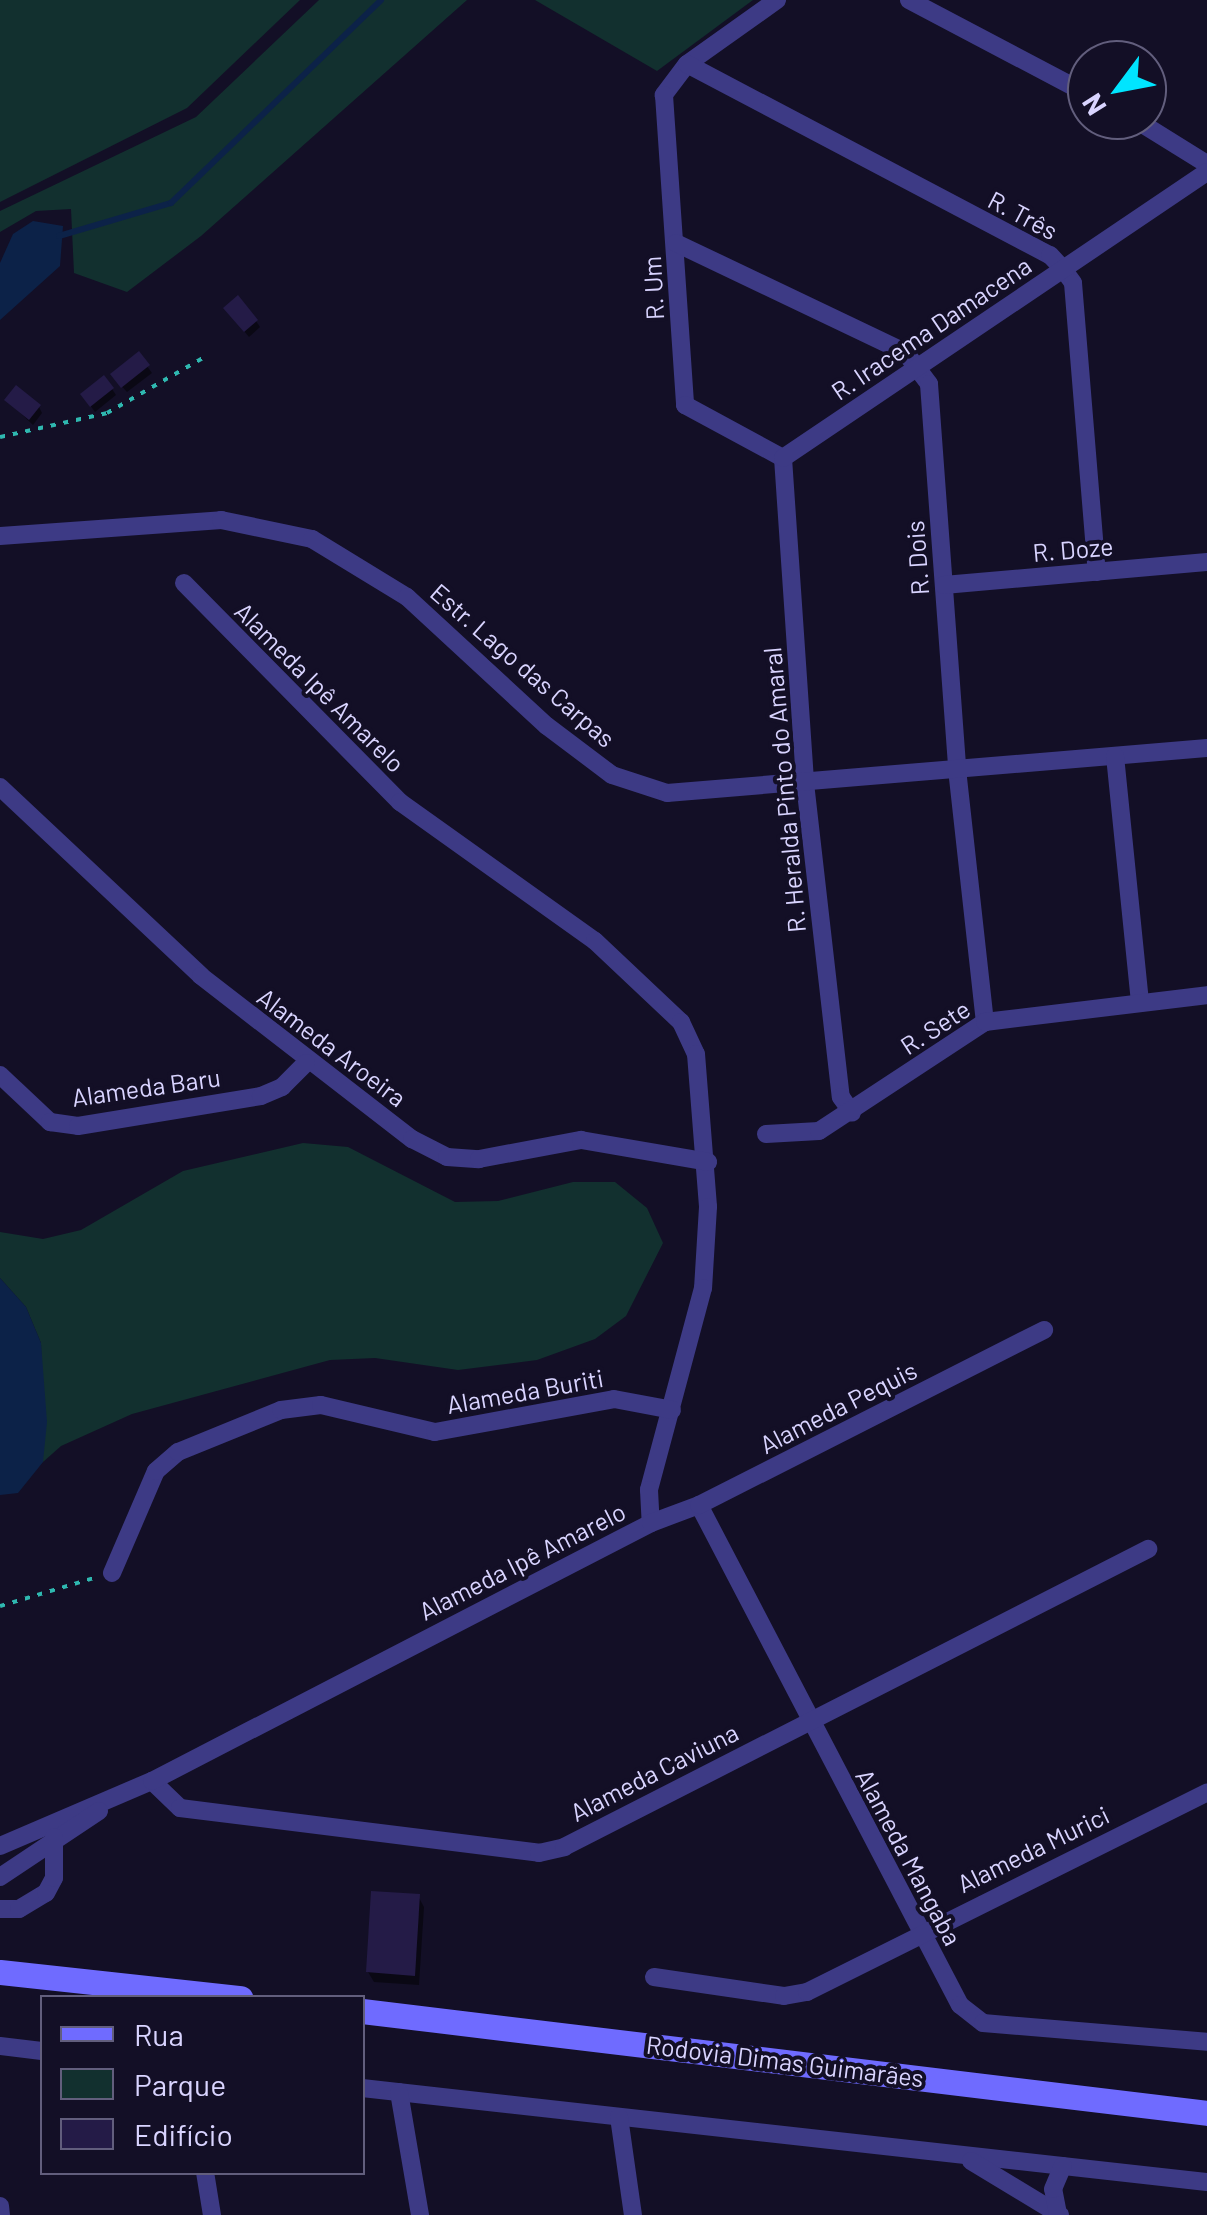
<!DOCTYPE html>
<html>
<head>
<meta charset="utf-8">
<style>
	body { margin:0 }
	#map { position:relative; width:1207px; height:2215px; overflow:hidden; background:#130f26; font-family:Barlow,sans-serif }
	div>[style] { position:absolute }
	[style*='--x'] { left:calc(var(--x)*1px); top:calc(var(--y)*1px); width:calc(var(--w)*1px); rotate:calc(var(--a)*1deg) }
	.green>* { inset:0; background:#12302f }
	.water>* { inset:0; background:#0c2248 }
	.shadow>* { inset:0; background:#0007 }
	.stream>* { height:6px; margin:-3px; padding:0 3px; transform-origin:3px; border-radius:3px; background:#0c2248 }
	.building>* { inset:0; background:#241b47 }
	.path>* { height:4px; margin-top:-2px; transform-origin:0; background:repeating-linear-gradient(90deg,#2fb8b0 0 5px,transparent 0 13px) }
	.street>* { height:18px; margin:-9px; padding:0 9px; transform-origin:9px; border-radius:9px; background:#3d3a85 }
	.secondary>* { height:25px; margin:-12.5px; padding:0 12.5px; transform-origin:12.5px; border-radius:12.5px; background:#6f6bff }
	span { translate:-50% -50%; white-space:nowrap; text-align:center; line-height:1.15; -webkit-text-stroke:8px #130f26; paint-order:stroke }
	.street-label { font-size:25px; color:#d9d4ff }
	.legend { position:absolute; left:40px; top:1995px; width:325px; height:180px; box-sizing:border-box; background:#130f26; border:2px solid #625e7d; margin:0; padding:12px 18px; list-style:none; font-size:30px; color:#d9d4ff }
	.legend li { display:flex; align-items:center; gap:20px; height:50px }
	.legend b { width:50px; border:2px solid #625e7d }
	.north { position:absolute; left:1067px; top:40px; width:100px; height:100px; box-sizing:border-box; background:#130f26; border:2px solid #625e7d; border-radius:50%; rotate:238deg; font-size:28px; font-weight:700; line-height:40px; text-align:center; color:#d9d4ff }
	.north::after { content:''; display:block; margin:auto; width:35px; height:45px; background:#00e5ff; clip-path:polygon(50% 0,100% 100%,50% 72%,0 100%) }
</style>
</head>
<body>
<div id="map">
	<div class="green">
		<i style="clip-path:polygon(0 0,300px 0,187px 108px,0 202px)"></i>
		<i style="clip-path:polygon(319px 0,467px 0,201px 236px,127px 292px,74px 273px,71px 209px,36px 211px,0 232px,0 211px,196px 117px)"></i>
		<i style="clip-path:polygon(535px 0,753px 0,657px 71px)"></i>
		<i style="clip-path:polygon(303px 1143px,348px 1147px,455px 1202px,498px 1201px,573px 1182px,615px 1182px,647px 1208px,663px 1243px,626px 1316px,595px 1339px,537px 1360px,458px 1370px,375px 1358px,330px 1360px,132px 1414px,61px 1446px,43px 1462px,41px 1343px,26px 1307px,0 1278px,0 1232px,43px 1239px,81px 1230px,183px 1171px)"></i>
	</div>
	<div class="water">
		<i style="clip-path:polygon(33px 221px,63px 226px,60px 266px,0 320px,0 263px,13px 234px)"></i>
		<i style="clip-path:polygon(0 1278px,26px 1307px,41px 1343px,47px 1422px,43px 1462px,18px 1493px,0 1495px)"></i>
	</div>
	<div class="shadow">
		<i style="clip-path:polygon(230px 314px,256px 321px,260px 327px,249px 337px)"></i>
		<i style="clip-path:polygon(139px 355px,152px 373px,127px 392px,117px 381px)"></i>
		<i style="clip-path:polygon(112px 389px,116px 395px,95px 412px,87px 401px)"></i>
		<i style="clip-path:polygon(7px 400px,39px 407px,42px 413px,33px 425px)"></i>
		<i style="clip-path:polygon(418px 1896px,424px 1907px,419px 1985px,374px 1982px,368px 1972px)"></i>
	</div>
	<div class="stream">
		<i style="--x:59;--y:236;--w:117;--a:-16.4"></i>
		<i style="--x:171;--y:203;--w:292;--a:-44"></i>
	</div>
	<div class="building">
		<i style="clip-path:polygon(238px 295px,258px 320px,244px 332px,223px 308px)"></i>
		<i style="clip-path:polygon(139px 351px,150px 365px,121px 388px,110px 374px)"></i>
		<i style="clip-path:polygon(104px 375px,114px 388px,90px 407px,80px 394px)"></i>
		<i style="clip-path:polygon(16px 385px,41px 405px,29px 420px,4px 400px)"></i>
		<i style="clip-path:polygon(371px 1891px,420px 1894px,415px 1976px,366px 1972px)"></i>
	</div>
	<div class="path">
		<i style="--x:0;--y:437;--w:110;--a:-12.6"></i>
		<i style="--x:107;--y:413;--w:111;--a:-29.8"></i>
		<i style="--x:0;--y:1606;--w:101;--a:-16.6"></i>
	</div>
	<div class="street">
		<i style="--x:777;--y:0;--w:110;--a:144.6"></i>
		<i style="--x:687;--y:64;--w:39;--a:127"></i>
		<i style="--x:664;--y:95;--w:311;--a:86.1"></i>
		<i style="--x:685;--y:405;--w:111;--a:28.4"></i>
		<i style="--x:909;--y:0;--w:201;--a:27.8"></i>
		<i style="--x:687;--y:64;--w:410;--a:27.8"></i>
		<i style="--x:1050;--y:255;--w:19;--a:47"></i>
		<i style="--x:1063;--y:269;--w:17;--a:54"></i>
		<i style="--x:1073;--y:283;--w:290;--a:85.3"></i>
		<i style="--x:1136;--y:120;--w:84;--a:31.8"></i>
		<i style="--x:676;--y:243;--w:254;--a:25.5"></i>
		<i style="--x:905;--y:352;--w:40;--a:53"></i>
		<i style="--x:929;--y:384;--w:386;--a:85.8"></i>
		<i style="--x:957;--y:769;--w:255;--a:83.7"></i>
		<i style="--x:783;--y:458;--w:326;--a:86.1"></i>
		<i style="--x:805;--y:783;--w:316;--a:83.5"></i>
		<i style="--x:841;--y:1097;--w:19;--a:55"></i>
		<i style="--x:783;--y:458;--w:511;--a:-34"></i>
		<i style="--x:0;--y:536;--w:222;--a:-4.1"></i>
		<i style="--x:221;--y:520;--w:93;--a:11.8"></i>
		<i style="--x:312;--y:539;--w:111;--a:31.4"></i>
		<i style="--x:407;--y:597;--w:190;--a:42.7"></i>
		<i style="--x:547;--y:726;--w:81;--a:37"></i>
		<i style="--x:612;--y:775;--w:58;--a:18.1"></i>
		<i style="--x:667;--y:793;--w:542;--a:-4.76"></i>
		<i style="--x:184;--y:583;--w:308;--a:45.4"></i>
		<i style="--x:400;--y:802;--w:239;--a:35.5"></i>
		<i style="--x:595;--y:941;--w:118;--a:43.3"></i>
		<i style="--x:681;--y:1022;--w:35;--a:65"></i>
		<i style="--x:696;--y:1054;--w:153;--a:85.5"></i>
		<i style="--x:708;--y:1207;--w:81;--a:93.5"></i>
		<i style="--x:703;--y:1288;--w:209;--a:105"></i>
		<i style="--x:649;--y:1490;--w:33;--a:87"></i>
		<i style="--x:944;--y:585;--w:264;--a:-5"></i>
		<i style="--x:1115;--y:756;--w:248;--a:84.2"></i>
		<i style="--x:0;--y:787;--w:276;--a:43.2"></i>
		<i style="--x:201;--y:976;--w:267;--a:37.7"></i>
		<i style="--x:412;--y:1139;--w:39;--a:27"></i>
		<i style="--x:447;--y:1157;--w:32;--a:4"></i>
		<i style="--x:479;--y:1159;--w:104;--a:-10.6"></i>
		<i style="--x:581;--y:1140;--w:129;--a:9.8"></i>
		<i style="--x:0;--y:1075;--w:69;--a:43.2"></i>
		<i style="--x:50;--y:1122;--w:28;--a:8"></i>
		<i style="--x:78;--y:1126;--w:185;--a:-9.3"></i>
		<i style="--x:261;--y:1096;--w:23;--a:-23"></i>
		<i style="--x:282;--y:1087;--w:34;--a:-45"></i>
		<i style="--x:766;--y:1134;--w:53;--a:-3.2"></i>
		<i style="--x:819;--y:1131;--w:199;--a:-33.3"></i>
		<i style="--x:985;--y:1022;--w:224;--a:-6.9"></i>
		<i style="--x:699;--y:1505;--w:564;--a:62.44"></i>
		<i style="--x:960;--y:2005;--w:29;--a:38"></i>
		<i style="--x:983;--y:2023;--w:225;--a:4.8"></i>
		<i style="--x:112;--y:1573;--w:111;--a:-66.7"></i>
		<i style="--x:156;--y:1471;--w:29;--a:-41"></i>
		<i style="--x:178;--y:1452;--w:111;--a:-22.2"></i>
		<i style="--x:281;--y:1410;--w:40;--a:-7.1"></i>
		<i style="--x:321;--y:1405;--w:117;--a:13.3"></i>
		<i style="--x:435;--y:1432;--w:182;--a:-10.4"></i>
		<i style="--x:614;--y:1399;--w:59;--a:10.7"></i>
		<i style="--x:152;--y:1781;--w:39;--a:44"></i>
		<i style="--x:180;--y:1808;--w:362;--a:7.1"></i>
		<i style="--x:539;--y:1853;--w:26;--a:-13"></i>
		<i style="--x:564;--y:1847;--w:656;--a:-27.03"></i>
		<i style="--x:0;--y:1846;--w:165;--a:-23.2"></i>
		<i style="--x:152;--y:1781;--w:562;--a:-27.34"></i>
		<i style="--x:651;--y:1523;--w:51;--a:-20.6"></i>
		<i style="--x:699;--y:1505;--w:387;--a:-26.9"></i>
		<i style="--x:0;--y:1877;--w:119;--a:-33.7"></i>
		<i style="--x:0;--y:1909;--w:19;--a:0"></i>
		<i style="--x:19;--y:1909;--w:31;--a:-31"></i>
		<i style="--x:46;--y:1893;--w:17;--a:-62"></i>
		<i style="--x:54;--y:1878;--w:41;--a:-90"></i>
		<i style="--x:654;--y:1977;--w:131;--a:8.3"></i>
		<i style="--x:784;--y:1996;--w:23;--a:-10"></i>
		<i style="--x:807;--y:1992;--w:447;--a:-26.5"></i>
		<i style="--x:0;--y:2046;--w:42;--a:6.8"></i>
		<i style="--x:362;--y:2088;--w:850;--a:6.35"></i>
		<i style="--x:399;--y:2092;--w:125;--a:80.3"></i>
		<i style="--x:619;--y:2117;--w:99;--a:81.9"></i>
		<i style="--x:971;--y:2161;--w:104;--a:31.2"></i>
		<i style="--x:205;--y:2172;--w:44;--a:80.8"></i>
		<i style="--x:0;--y:2206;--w:9;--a:84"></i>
		<i style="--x:1058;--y:2214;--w:25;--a:-101"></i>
		<i style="--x:1053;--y:2189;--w:25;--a:-67"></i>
	</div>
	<div class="secondary">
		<i style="--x:0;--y:1972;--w:242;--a:6.2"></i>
		<i style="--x:362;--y:2011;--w:851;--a:6.88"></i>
	</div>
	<div class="street-label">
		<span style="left:1023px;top:215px;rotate:28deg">R. Três</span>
		<span style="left:653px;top:288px;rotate:-93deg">R. Um</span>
		<span style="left:931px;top:328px;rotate:-34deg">R. Iracema Damacena</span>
		<span style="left:1073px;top:549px;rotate:-5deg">R. Doze</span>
		<span style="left:917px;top:558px;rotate:-94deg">R. Dois</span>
		<span style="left:523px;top:665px;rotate:41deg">Estr. Lago das Carpas</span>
		<span style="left:320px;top:687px;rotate:45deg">Alameda Ipê Amarelo</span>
		<span style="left:784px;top:790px;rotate:-95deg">R. Heralda Pinto do Amaral</span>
		<span style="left:935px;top:1027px;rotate:-33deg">R. Sete</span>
		<span style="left:332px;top:1047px;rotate:37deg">Alameda Aroeira</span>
		<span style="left:146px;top:1087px;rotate:-8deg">Alameda Baru</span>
		<span style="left:525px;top:1391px;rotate:-10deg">Alameda Buriti</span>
		<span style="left:838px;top:1407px;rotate:-27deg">Alameda Pequis</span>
		<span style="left:522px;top:1561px;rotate:-27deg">Alameda Ipê Amarelo</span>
		<span style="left:654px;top:1772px;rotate:-27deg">Alameda Caviuna</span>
		<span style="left:1033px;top:1849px;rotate:-26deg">Alameda Murici</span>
		<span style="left:909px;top:1857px;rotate:62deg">Alameda Mangaba</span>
		<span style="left:785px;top:2061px;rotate:7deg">Rodovia Dimas Guimarães</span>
	</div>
	<ul class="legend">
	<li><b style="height:12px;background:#6f6bff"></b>Rua</li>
	<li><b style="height:28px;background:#12302f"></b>Parque</li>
	<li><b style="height:28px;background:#241b47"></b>Edifício</li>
	</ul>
	<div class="north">N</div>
</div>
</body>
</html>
